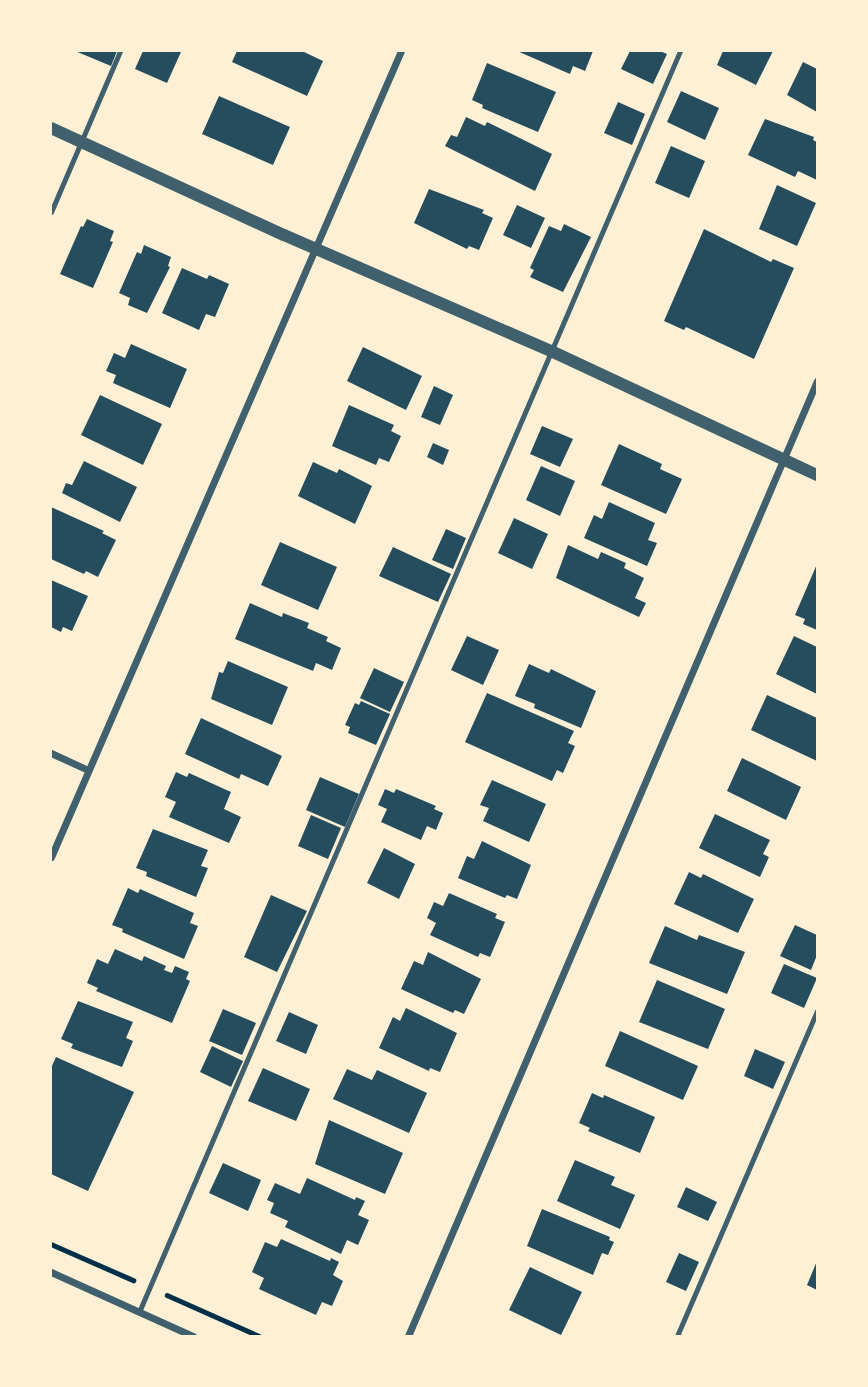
<!DOCTYPE html>
<html>
<head>
<meta charset="utf-8">
<style>
	body { margin:0 }
	#map { position:relative; width:868px; height:1387px; overflow:hidden; background:#fdf0d5; font-family:Karla,sans-serif }
	div>[style] { position:absolute }
	[style*='--x'] { left:calc(var(--x)*1px); top:calc(var(--y)*1px); width:calc(var(--w)*1px); rotate:calc(var(--a)*1deg) }
	.building>* { inset:0; background:#264d5e }
	.path>* { height:4.5px; margin:-2.25px; padding:0 2.25px; transform-origin:2.25px; border-radius:2.25px; background:#003049 }
	.service>* { height:5px; margin:-2.5px; padding:0 2.5px; transform-origin:2.5px; border-radius:2.5px; background:#3f606c }
	.minor>* { height:7px; margin:-3.5px; padding:0 3.5px; transform-origin:3.5px; border-radius:3.5px; background:#3f606c }
	.tertiary>* { height:12px; margin:-6px; padding:0 6px; transform-origin:6px; border-radius:6px; background:#3f606c }
	span { translate:-50% -50%; white-space:nowrap; text-align:center; line-height:1.15; -webkit-text-stroke:5px #fdf0d5; paint-order:stroke }
	.frame { position:absolute; inset:0; border:52px solid #fdf0d5; pointer-events:none }
</style>
</head>
<body>
<div id="map">
	<div class="building">
		<i style="clip-path:polygon(75px 51px,117px 51px,111px 66px)"></i>
		<i style="clip-path:polygon(143px 51px,181px 52px,167px 83px,135px 69px)"></i>
		<i style="clip-path:polygon(237px 51px,302px 51px,323px 61px,307px 96px,232px 62px)"></i>
		<i style="clip-path:polygon(517px 51px,593px 51px,585px 71px,573px 66px,570px 74px)"></i>
		<i style="clip-path:polygon(630px 51px,660px 51px,667px 54px,653px 84px,621px 69px)"></i>
		<i style="clip-path:polygon(723px 51px,773px 51px,756px 85px,717px 65px)"></i>
		<i style="clip-path:polygon(803px 62px,817px 69px,817px 112px,787px 95px)"></i>
		<i style="clip-path:polygon(487px 63px,556px 92px,538px 132px,482px 108px,483px 105px,472px 100px)"></i>
		<i style="clip-path:polygon(681px 91px,719px 108px,705px 140px,667px 122px)"></i>
		<i style="clip-path:polygon(219px 96px,290px 127px,273px 165px,202px 134px)"></i>
		<i style="clip-path:polygon(618px 102px,645px 114px,632px 145px,604px 133px)"></i>
		<i style="clip-path:polygon(466px 117px,485px 126px,487px 122px,552px 154px,535px 191px,445px 146px,451px 135px,457px 137px)"></i>
		<i style="clip-path:polygon(765px 119px,814px 137px,813px 140px,817px 142px,817px 180px,798px 171px,795px 177px,748px 155px)"></i>
		<i style="clip-path:polygon(671px 146px,705px 161px,689px 198px,655px 183px)"></i>
		<i style="clip-path:polygon(777px 185px,816px 203px,797px 246px,759px 229px)"></i>
		<i style="clip-path:polygon(429px 189px,484px 210px,482px 213px,493px 218px,479px 250px,469px 246px,467px 249px,414px 223px)"></i>
		<i style="clip-path:polygon(517px 205px,545px 218px,531px 248px,503px 235px)"></i>
		<i style="clip-path:polygon(87px 219px,114px 231px,110px 241px,113px 242px,93px 288px,60px 274px,81px 226px,83px 227px)"></i>
		<i style="clip-path:polygon(564px 224px,591px 237px,563px 292px,530px 277px,534px 270px,530px 268px,549px 226px,561px 231px)"></i>
		<i style="clip-path:polygon(704px 229px,771px 262px,773px 259px,794px 268px,754px 359px,686px 327px,684px 330px,664px 321px)"></i>
		<i style="clip-path:polygon(144px 245px,171px 257px,168px 266px,170px 267px,147px 313px,128px 305px,130px 298px,119px 293px,137px 252px,141px 254px)"></i>
		<i style="clip-path:polygon(182px 268px,207px 279px,209px 275px,229px 284px,215px 317px,206px 314px,199px 330px,162px 313px)"></i>
		<i style="clip-path:polygon(131px 344px,187px 369px,170px 408px,113px 383px,116px 375px,106px 371px,114px 353px,125px 358px)"></i>
		<i style="clip-path:polygon(363px 347px,422px 376px,406px 410px,347px 381px)"></i>
		<i style="clip-path:polygon(434px 386px,453px 395px,440px 425px,421px 417px)"></i>
		<i style="clip-path:polygon(100px 395px,162px 424px,143px 465px,81px 435px)"></i>
		<i style="clip-path:polygon(349px 405px,394px 425px,391px 431px,401px 436px,389px 462px,379px 458px,376px 465px,332px 446px)"></i>
		<i style="clip-path:polygon(542px 426px,573px 439px,560px 467px,530px 454px)"></i>
		<i style="clip-path:polygon(433px 443px,449px 450px,443px 465px,427px 457px)"></i>
		<i style="clip-path:polygon(619px 444px,662px 464px,660px 469px,682px 479px,666px 514px,601px 485px)"></i>
		<i style="clip-path:polygon(84px 461px,137px 487px,120px 522px,62px 493px,66px 483px,72px 485px)"></i>
		<i style="clip-path:polygon(313px 462px,337px 473px,339px 469px,372px 486px,355px 524px,298px 496px)"></i>
		<i style="clip-path:polygon(541px 466px,575px 481px,560px 516px,526px 500px)"></i>
		<i style="clip-path:polygon(609px 502px,655px 523px,648px 540px,657px 543px,647px 566px,584px 538px,594px 515px,602px 519px)"></i>
		<i style="clip-path:polygon(51px 507px,104px 531px,102px 533px,116px 540px,98px 577px,86px 571px,84px 574px,51px 559px)"></i>
		<i style="clip-path:polygon(514px 518px,548px 534px,532px 569px,498px 553px)"></i>
		<i style="clip-path:polygon(446px 529px,466px 538px,453px 569px,432px 560px)"></i>
		<i style="clip-path:polygon(280px 542px,337px 567px,318px 610px,261px 585px)"></i>
		<i style="clip-path:polygon(568px 545px,598px 559px,601px 552px,626px 563px,624px 568px,644px 578px,635px 598px,646px 603px,639px 617px,556px 578px)"></i>
		<i style="clip-path:polygon(393px 547px,451px 574px,438px 602px,379px 576px)"></i>
		<i style="clip-path:polygon(817px 564px,817px 630px,803px 624px,805px 619px,795px 615px)"></i>
		<i style="clip-path:polygon(51px 580px,88px 596px,72px 631px,63px 627px,61px 632px,51px 627px)"></i>
		<i style="clip-path:polygon(250px 603px,282px 617px,283px 613px,309px 623px,307px 628px,328px 637px,326px 641px,341px 648px,332px 670px,316px 663px,313px 671px,235px 639px)"></i>
		<i style="clip-path:polygon(467px 636px,499px 650px,483px 685px,451px 670px)"></i>
		<i style="clip-path:polygon(794px 636px,817px 647px,817px 694px,776px 674px)"></i>
		<i style="clip-path:polygon(228px 661px,288px 687px,272px 725px,211px 699px,219px 672px,223px 673px)"></i>
		<i style="clip-path:polygon(529px 664px,549px 673px,551px 669px,596px 691px,581px 728px,534px 708px,535px 704px,515px 696px)"></i>
		<i style="clip-path:polygon(374px 668px,404px 682px,390px 712px,360px 698px)"></i>
		<i style="clip-path:polygon(487px 693px,574px 731px,568px 743px,575px 746px,563px 773px,557px 770px,552px 781px,465px 742px)"></i>
		<i style="clip-path:polygon(767px 695px,817px 718px,817px 761px,751px 730px)"></i>
		<i style="clip-path:polygon(361px 701px,390px 714px,376px 745px,348px 733px,350px 727px,345px 725px,355px 703px,359px 705px)"></i>
		<i style="clip-path:polygon(201px 718px,282px 756px,268px 786px,241px 774px,239px 779px,185px 754px)"></i>
		<i style="clip-path:polygon(742px 758px,801px 787px,786px 820px,727px 791px)"></i>
		<i style="clip-path:polygon(176px 772px,187px 777px,189px 773px,231px 792px,224px 809px,241px 817px,229px 843px,169px 817px,176px 802px,165px 797px)"></i>
		<i style="clip-path:polygon(320px 777px,359px 794px,345px 827px,306px 810px)"></i>
		<i style="clip-path:polygon(492px 780px,546px 804px,529px 842px,483px 821px,489px 808px,480px 805px)"></i>
		<i style="clip-path:polygon(385px 789px,394px 793px,396px 789px,436px 806px,434px 809px,443px 813px,436px 830px,427px 826px,421px 840px,381px 822px,387px 809px,378px 805px)"></i>
		<i style="clip-path:polygon(715px 814px,770px 840px,763px 854px,769px 857px,760px 877px,699px 848px)"></i>
		<i style="clip-path:polygon(311px 815px,341px 828px,328px 859px,298px 846px)"></i>
		<i style="clip-path:polygon(153px 829px,208px 850px,201px 866px,208px 868px,196px 897px,146px 876px,147px 872px,136px 868px)"></i>
		<i style="clip-path:polygon(482px 841px,531px 865px,517px 899px,507px 895px,505px 898px,458px 878px,467px 856px,474px 859px)"></i>
		<i style="clip-path:polygon(384px 848px,415px 864px,399px 899px,367px 883px)"></i>
		<i style="clip-path:polygon(689px 872px,701px 878px,703px 874px,754px 899px,738px 933px,674px 904px)"></i>
		<i style="clip-path:polygon(128px 888px,138px 893px,140px 889px,194px 913px,190px 923px,198px 926px,184px 959px,122px 932px,123px 929px,112px 925px)"></i>
		<i style="clip-path:polygon(449px 893px,497px 914px,495px 918px,505px 922px,490px 957px,480px 953px,478px 957px,430px 935px,436px 923px,427px 918px,434px 902px,443px 906px)"></i>
		<i style="clip-path:polygon(271px 895px,307px 911px,277px 972px,244px 957px)"></i>
		<i style="clip-path:polygon(795px 925px,817px 935px,817px 955px,811px 970px,780px 956px)"></i>
		<i style="clip-path:polygon(665px 926px,697px 940px,699px 935px,745px 952px,727px 994px,649px 963px)"></i>
		<i style="clip-path:polygon(115px 949px,142px 961px,144px 956px,166px 966px,164px 970px,172px 973px,175px 966px,189px 972px,186px 979px,190px 981px,172px 1023px,96px 991px,98px 988px,87px 983px,97px 959px,108px 964px)"></i>
		<i style="clip-path:polygon(428px 952px,481px 979px,464px 1014px,455px 1010px,453px 1013px,401px 989px,414px 961px,423px 965px)"></i>
		<i style="clip-path:polygon(784px 964px,817px 978px,804px 1008px,771px 993px)"></i>
		<i style="clip-path:polygon(657px 980px,725px 1009px,708px 1049px,639px 1022px)"></i>
		<i style="clip-path:polygon(78px 1001px,133px 1022px,126px 1038px,133px 1041px,122px 1067px,71px 1048px,73px 1044px,61px 1039px)"></i>
		<i style="clip-path:polygon(406px 1008px,457px 1033px,440px 1072px,430px 1068px,429px 1071px,379px 1048px,393px 1017px,400px 1021px)"></i>
		<i style="clip-path:polygon(223px 1009px,256px 1023px,242px 1055px,209px 1041px)"></i>
		<i style="clip-path:polygon(289px 1012px,318px 1025px,306px 1054px,276px 1041px)"></i>
		<i style="clip-path:polygon(620px 1031px,698px 1066px,683px 1100px,605px 1066px)"></i>
		<i style="clip-path:polygon(212px 1046px,243px 1061px,231px 1087px,200px 1072px)"></i>
		<i style="clip-path:polygon(755px 1049px,785px 1062px,773px 1089px,744px 1076px)"></i>
		<i style="clip-path:polygon(56px 1057px,134px 1092px,88px 1191px,51px 1174px,51px 1068px)"></i>
		<i style="clip-path:polygon(263px 1068px,310px 1089px,296px 1121px,248px 1101px)"></i>
		<i style="clip-path:polygon(347px 1069px,372px 1080px,377px 1070px,427px 1093px,409px 1133px,333px 1099px)"></i>
		<i style="clip-path:polygon(592px 1093px,603px 1098px,604px 1095px,655px 1117px,640px 1153px,588px 1131px,590px 1128px,579px 1123px)"></i>
		<i style="clip-path:polygon(329px 1120px,403px 1153px,385px 1194px,315px 1164px)"></i>
		<i style="clip-path:polygon(575px 1160px,615px 1177px,611px 1185px,635px 1195px,620px 1229px,557px 1201px)"></i>
		<i style="clip-path:polygon(223px 1163px,261px 1180px,248px 1211px,209px 1193px)"></i>
		<i style="clip-path:polygon(307px 1178px,355px 1200px,356px 1197px,365px 1201px,358px 1215px,369px 1220px,358px 1245px,347px 1240px,341px 1254px,285px 1227px,288px 1221px,270px 1213px,274px 1203px,267px 1200px,275px 1183px,300px 1194px)"></i>
		<i style="clip-path:polygon(686px 1187px,717px 1202px,708px 1221px,677px 1207px)"></i>
		<i style="clip-path:polygon(542px 1209px,610px 1237px,609px 1240px,614px 1242px,608px 1255px,602px 1253px,593px 1275px,527px 1246px)"></i>
		<i style="clip-path:polygon(281px 1239px,330px 1261px,331px 1258px,339px 1262px,333px 1275px,343px 1281px,332px 1306px,322px 1302px,316px 1315px,259px 1289px,264px 1278px,252px 1272px,265px 1242px,277px 1247px)"></i>
		<i style="clip-path:polygon(679px 1253px,699px 1262px,686px 1291px,666px 1282px)"></i>
		<i style="clip-path:polygon(817px 1261px,817px 1290px,807px 1285px)"></i>
		<i style="clip-path:polygon(530px 1267px,582px 1292px,561px 1335px,509px 1310px)"></i>
	</div>
	<div class="path">
		<i style="--x:51;--y:1244;--w:90;--a:23.7"></i>
		<i style="--x:167;--y:1295;--w:101;--a:24"></i>
	</div>
	<div class="service">
		<i style="--x:51;--y:212;--w:175;--a:-66.8"></i>
		<i style="--x:139;--y:1312;--w:1372;--a:-66.78"></i>
		<i style="--x:677;--y:1336;--w:354;--a:-66.7"></i>
	</div>
	<div class="minor">
		<i style="--x:51;--y:753;--w:41;--a:24.7"></i>
		<i style="--x:51;--y:857;--w:879;--a:-66.53"></i>
		<i style="--x:51;--y:1272;--w:156;--a:24.3"></i>
		<i style="--x:408;--y:1336;--w:1039;--a:-66.82"></i>
	</div>
	<div class="tertiary">
		<i style="--x:51;--y:128;--w:256;--a:24.7"></i>
		<i style="--x:284;--y:235;--w:291;--a:23.5"></i>
		<i style="--x:551;--y:351;--w:293;--a:25"></i>
	</div>
	<div class="frame"></div>
</div>
</body>
</html>
